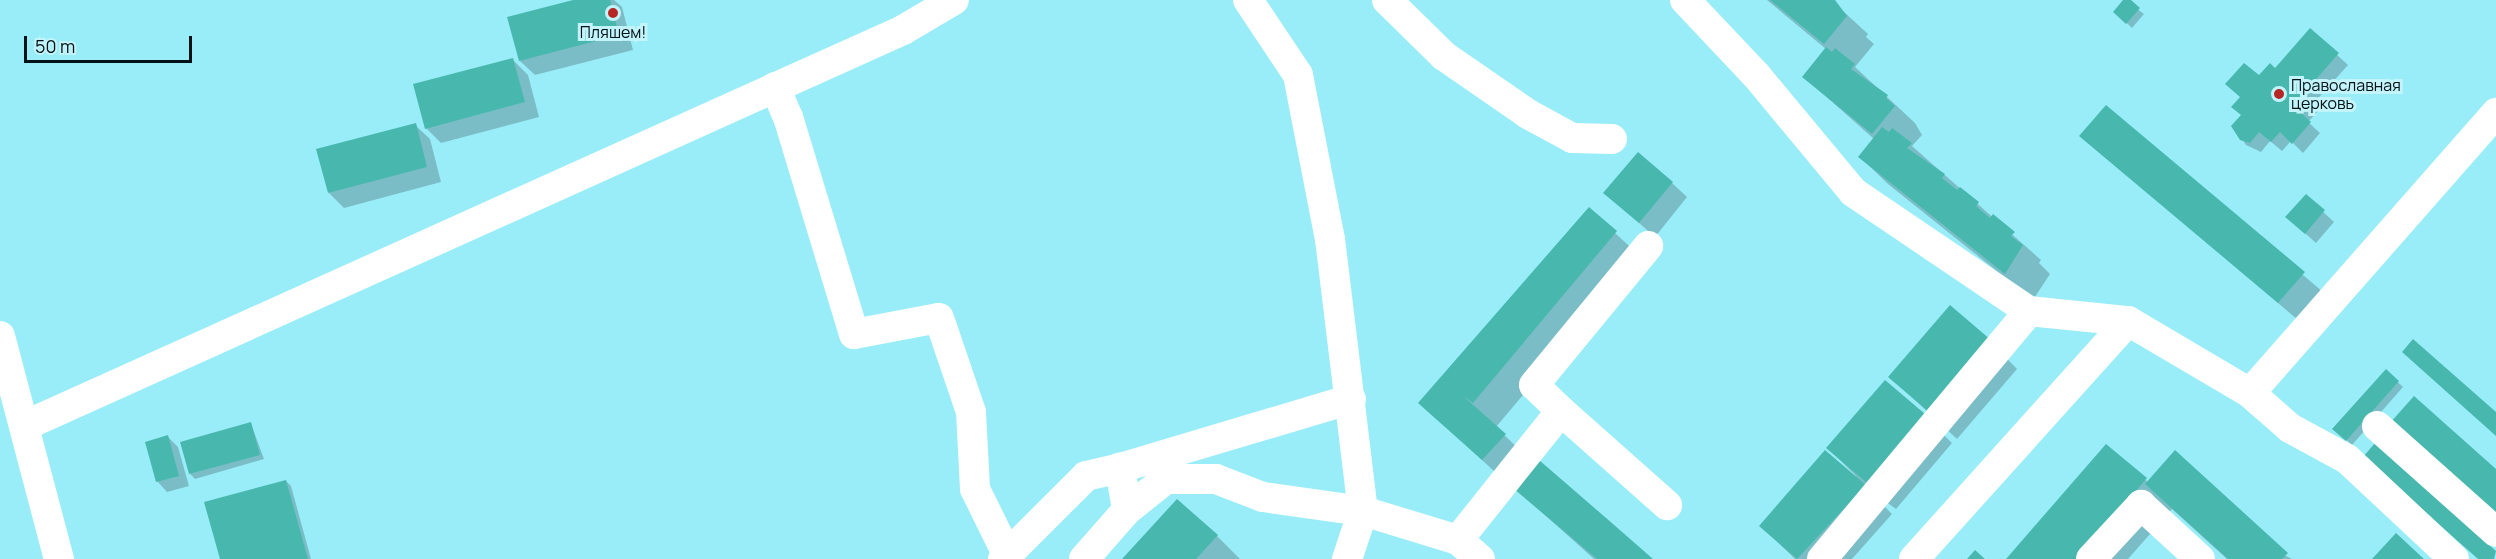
<!DOCTYPE html>
<html>
<head>
<meta charset="utf-8">
<style>
	body { margin:0 }
	#map { position:relative; width:2496px; height:559px; overflow:hidden; background:#99edf8; font-family:Manrope,sans-serif }
	div>[style] { position:absolute }
	[style*='--x'] { left:calc(var(--x)*1px); top:calc(var(--y)*1px); width:calc(var(--w)*1px); rotate:calc(var(--a)*1deg) }
	.shadow>* { inset:0; background:#0003 }
	.building>* { inset:0; background:#48b8ae }
	.minor>* { height:30px; margin:-15px; padding:0 15px; transform-origin:15px; border-radius:15px; background:#fff }
	.dots>* { width:16px; height:16px; translate:-50% -50%; box-sizing:border-box; border:3px solid #c4f4fb; border-radius:50% }
	span { translate:-50% -50%; white-space:nowrap; text-align:center; line-height:1.15; -webkit-text-stroke:6px #c4f4fb; paint-order:stroke }
	.poi-label { font-size:16px; color:#001215 }
	.left { translate:0 -50%; text-align:left }
	.scale { position:absolute; left:24px; top:36px; width:168px; height:27px; box-sizing:border-box; border:3px solid #001215; border-top:0; padding-left:8px; font-size:18px; line-height:21px; white-space:nowrap; color:#001215; -webkit-text-stroke:4px #c4f4fb; paint-order:stroke }
</style>
</head>
<body>
<div id="map">
	<div class="shadow">
		<i style="clip-path:polygon(578px 0,614px 0,622px 7px,633px 50px,535px 75px,520px 61px)"></i>
		<i style="clip-path:polygon(1767px 0,1831px 0,1868px 34px,1866px 37px,1874px 44px,1855px 67px,1915px 123px,1922px 135px,1912px 146px,2041px 260px,2039px 263px,2050px 274px,2033px 300px,1888px 184px,1860px 157px,1874px 139px,1804px 77px,1826px 49px)"></i>
		<i style="clip-path:polygon(2125px 0,2144px 14px,2132px 28px,2115px 12px)"></i>
		<i style="clip-path:polygon(2310px 30px,2348px 65px,2313px 104px,2319px 110px,2308px 122px,2320px 133px,2303px 153px,2291px 141px,2282px 151px,2270px 141px,2261px 152px,2246px 145px,2233px 126px,2242px 116px,2259px 78px,2275px 70px)"></i>
		<i style="clip-path:polygon(513px 60px,528px 75px,539px 117px,441px 143px,426px 128px)"></i>
		<i style="clip-path:polygon(2106px 107px,2323px 292px,2298px 320px,2081px 136px)"></i>
		<i style="clip-path:polygon(415px 125px,430px 139px,441px 182px,344px 208px,329px 193px)"></i>
		<i style="clip-path:polygon(1672px 183px,1687px 197px,1655px 237px,1605px 193px)"></i>
		<i style="clip-path:polygon(2306px 196px,2334px 222px,2316px 243px,2298px 227px)"></i>
		<i style="clip-path:polygon(1589px 209px,1640px 256px,1496px 427px,1529px 459px,1507px 483px,1420px 403px)"></i>
		<i style="clip-path:polygon(1990px 341px,2017px 369px,1957px 439px,1890px 377px)"></i>
		<i style="clip-path:polygon(2386px 371px,2403px 387px,2352px 445px,2334px 429px)"></i>
		<i style="clip-path:polygon(1924px 416px,1952px 443px,1896px 509px,1863px 485px,1892px 514px,1852px 559px,1795px 559px,1761px 526px,1856px 476px,1828px 448px)"></i>
		<i style="clip-path:polygon(251px 424px,264px 459px,195px 479px,190px 474px)"></i>
		<i style="clip-path:polygon(168px 437px,178px 447px,189px 486px,167px 492px,157px 481px)"></i>
		<i style="clip-path:polygon(2106px 446px,2148px 482px,2292px 559px,2227px 559px,2172px 509px,2128px 559px,2008px 559px)"></i>
		<i style="clip-path:polygon(286px 481px,291px 486px,311px 559px,221px 559px)"></i>
		<i style="clip-path:polygon(1516px 489px,1650px 559px,1594px 559px)"></i>
		<i style="clip-path:polygon(1217px 536px,1240px 559px,1124px 559px)"></i>
	</div>
	<div class="building">
		<i style="clip-path:polygon(573px 0,610px 0,619px 35px,519px 61px,507px 17px)"></i>
		<i style="clip-path:polygon(1770px 0,1835px 0,1847px 16px,1824px 44px)"></i>
		<i style="clip-path:polygon(2123px 0,2131px 0,2140px 8px,2126px 24px,2113px 12px)"></i>
		<i style="clip-path:polygon(2310px 28px,2339px 53px,2304px 93px,2310px 99px,2299px 111px,2311px 122px,2292px 144px,2280px 132px,2271px 142px,2259px 132px,2250px 143px,2240px 140px,2231px 126px,2241px 115px,2231px 107px,2240px 97px,2225px 84px,2244px 63px,2259px 75px,2270px 63px,2275px 68px)"></i>
		<i style="clip-path:polygon(1826px 47px,1832px 52px,1835px 48px,1855px 64px,1851px 69px,1888px 95px,1886px 98px,1895px 106px,1872px 134px,1802px 77px)"></i>
		<i style="clip-path:polygon(513px 58px,525px 102px,425px 129px,413px 84px)"></i>
		<i style="clip-path:polygon(2106px 105px,2305px 272px,2278px 303px,2079px 136px)"></i>
		<i style="clip-path:polygon(416px 123px,427px 167px,328px 193px,316px 149px)"></i>
		<i style="clip-path:polygon(1882px 127px,1889px 132px,1892px 128px,1912px 143px,1907px 148px,1945px 174px,1942px 178px,1957px 190px,1960px 187px,1979px 202px,1976px 206px,1990px 218px,1993px 214px,2015px 232px,2011px 236px,2023px 245px,2005px 274px,1858px 157px)"></i>
		<i style="clip-path:polygon(1638px 152px,1673px 182px,1639px 223px,1603px 193px)"></i>
		<i style="clip-path:polygon(2306px 194px,2325px 210px,2305px 234px,2285px 217px)"></i>
		<i style="clip-path:polygon(1589px 207px,1617px 231px,1473px 403px,1463px 396px,1506px 434px,1482px 460px,1418px 403px)"></i>
		<i style="clip-path:polygon(1950px 305px,1991px 340px,1929px 412px,1888px 377px)"></i>
		<i style="clip-path:polygon(2413px 339px,2496px 412px,2496px 436px,2402px 352px)"></i>
		<i style="clip-path:polygon(2386px 369px,2399px 381px,2346px 441px,2332px 429px)"></i>
		<i style="clip-path:polygon(1885px 380px,1925px 414px,1867px 483px,1826px 448px)"></i>
		<i style="clip-path:polygon(2414px 396px,2496px 469px,2496px 518px,2390px 423px)"></i>
		<i style="clip-path:polygon(251px 422px,260px 455px,189px 474px,180px 442px)"></i>
		<i style="clip-path:polygon(168px 435px,179px 476px,156px 482px,145px 442px)"></i>
		<i style="clip-path:polygon(2375px 443px,2496px 551px,2494px 559px,2478px 559px,2363px 457px)"></i>
		<i style="clip-path:polygon(2106px 444px,2147px 478px,2077px 559px,2006px 559px)"></i>
		<i style="clip-path:polygon(1825px 450px,1866px 485px,1797px 559px,1759px 526px)"></i>
		<i style="clip-path:polygon(2175px 450px,2288px 553px,2282px 559px,2228px 559px,2145px 484px)"></i>
		<i style="clip-path:polygon(1539px 460px,1613px 524px,1653px 559px,1597px 559px,1514px 489px)"></i>
		<i style="clip-path:polygon(286px 480px,308px 559px,220px 559px,204px 502px)"></i>
		<i style="clip-path:polygon(1177px 499px,1218px 535px,1196px 559px,1122px 559px)"></i>
		<i style="clip-path:polygon(2396px 533px,2424px 559px,2372px 559px)"></i>
		<i style="clip-path:polygon(1975px 550px,1985px 559px,1967px 559px)"></i>
	</div>
	<div class="minor">
		<i style="--x:1248;--y:0;--w:90;--a:56.3"></i>
		<i style="--x:1298;--y:75;--w:167;--a:79"></i>
		<i style="--x:1330;--y:239;--w:274;--a:83.1"></i>
		<i style="--x:1363;--y:511;--w:51;--a:108.4"></i>
		<i style="--x:1387;--y:0;--w:80;--a:44.5"></i>
		<i style="--x:1444;--y:56;--w:102;--a:34.6"></i>
		<i style="--x:1528;--y:114;--w:50;--a:28.6"></i>
		<i style="--x:1572;--y:138;--w:40;--a:1.4"></i>
		<i style="--x:1685;--y:0;--w:103;--a:46.6"></i>
		<i style="--x:1756;--y:75;--w:152;--a:50.3"></i>
		<i style="--x:1853;--y:192;--w:212;--a:34.1"></i>
		<i style="--x:775;--y:87;--w:33;--a:67"></i>
		<i style="--x:788;--y:117;--w:227;--a:73.1"></i>
		<i style="--x:854;--y:334;--w:86;--a:-10.7"></i>
		<i style="--x:939;--y:318;--w:99;--a:71.2"></i>
		<i style="--x:971;--y:412;--w:77;--a:87"></i>
		<i style="--x:975;--y:489;--w:72;--a:63.8"></i>
		<i style="--x:0;--y:336;--w:231;--a:75.2"></i>
		<i style="--x:1561;--y:411;--w:37;--a:-136"></i>
		<i style="--x:1534;--y:385;--w:180;--a:-50.6"></i>
		<i style="--x:24;--y:426;--w:964;--a:-24.25"></i>
		<i style="--x:903;--y:30;--w:59;--a:-30.5"></i>
		<i style="--x:2377;--y:426;--w:159;--a:41.7"></i>
		<i style="--x:1127;--y:510;--w:50;--a:-38.5"></i>
		<i style="--x:1166;--y:479;--w:50;--a:0"></i>
		<i style="--x:1216;--y:479;--w:50;--a:21"></i>
		<i style="--x:1263;--y:497;--w:101;--a:8"></i>
		<i style="--x:1363;--y:511;--w:99;--a:17"></i>
		<i style="--x:1003;--y:559;--w:117;--a:-45"></i>
		<i style="--x:1086;--y:476;--w:35;--a:-13"></i>
		<i style="--x:1084;--y:559;--w:65;--a:-48.7"></i>
		<i style="--x:1127;--y:510;--w:43;--a:-99.5"></i>
		<i style="--x:1120;--y:468;--w:241;--a:-16.6"></i>
		<i style="--x:1480;--y:559;--w:29;--a:-139"></i>
		<i style="--x:1458;--y:540;--w:165;--a:-51.4"></i>
		<i style="--x:1561;--y:411;--w:142;--a:41.6"></i>
		<i style="--x:1822;--y:559;--w:323;--a:-50.1"></i>
		<i style="--x:2029;--y:311;--w:100;--a:5.8"></i>
		<i style="--x:1914;--y:559;--w:320;--a:-48"></i>
		<i style="--x:2128;--y:321;--w:142;--a:30.5"></i>
		<i style="--x:2091;--y:559;--w:74;--a:-47.2"></i>
		<i style="--x:2141;--y:505;--w:80;--a:42.5"></i>
		<i style="--x:2454;--y:559;--w:146;--a:-136.9"></i>
		<i style="--x:2347;--y:459;--w:65;--a:-151.5"></i>
		<i style="--x:2290;--y:428;--w:53;--a:-138.8"></i>
		<i style="--x:2250;--y:393;--w:373;--a:-48.7"></i>
	</div>
	<div class="dots">
		<i style="left:613px;top:13px;background:#b62624"></i>
		<i style="left:2279px;top:94px;background:#b62624"></i>
	</div>
	<div class="poi-label">
		<span style="left:613px;top:32px">Пляшем!</span>
		<span class="left" style="left:2291px;top:94px">Православная<br>церковь</span>
	</div>
	<div class="scale">50 m</div>
</div>
</body>
</html>
